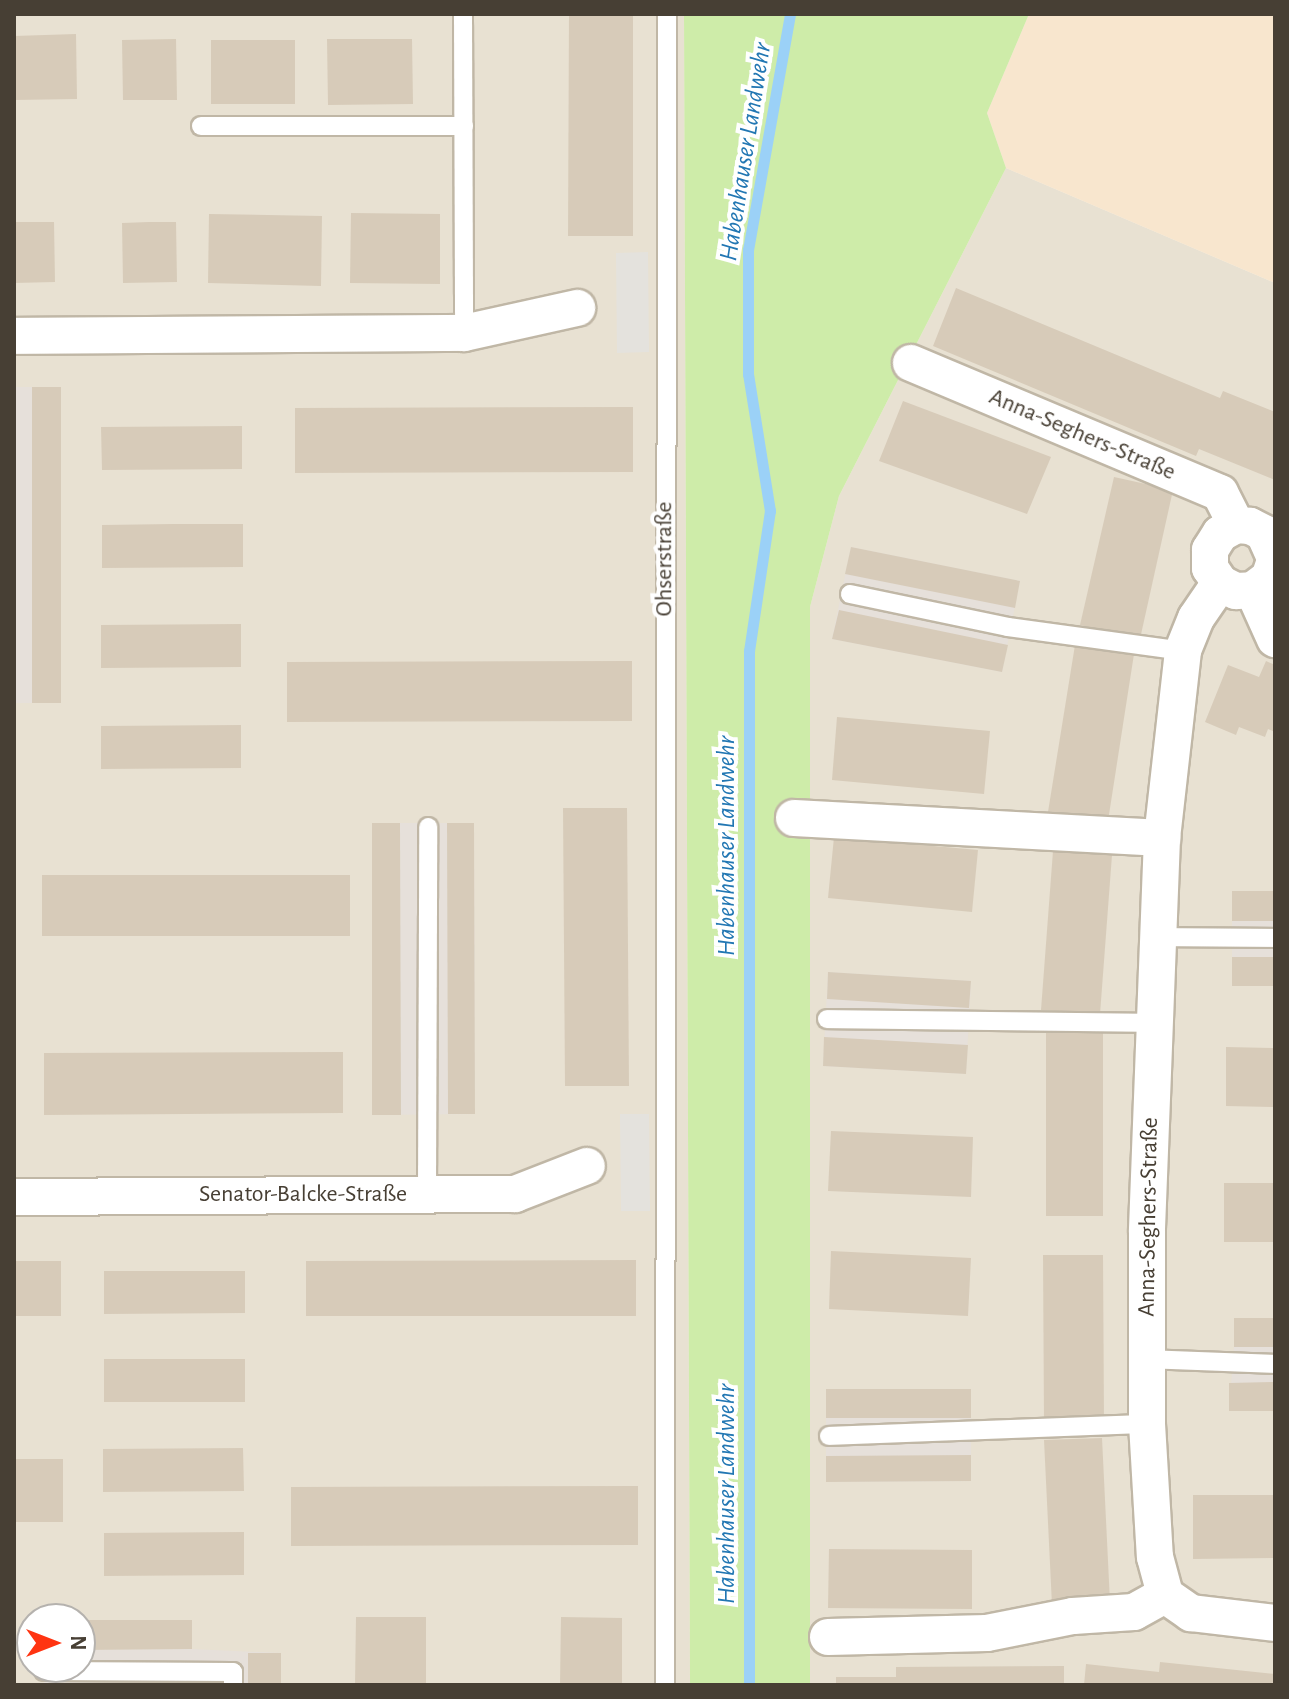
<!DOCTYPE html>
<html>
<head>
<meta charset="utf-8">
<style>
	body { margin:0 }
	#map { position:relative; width:1289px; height:1699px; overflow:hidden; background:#f4efe5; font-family:"Alegreya Sans",sans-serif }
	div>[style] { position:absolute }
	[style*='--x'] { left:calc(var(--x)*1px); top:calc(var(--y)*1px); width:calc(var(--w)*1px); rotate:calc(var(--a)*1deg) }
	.residential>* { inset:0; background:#e8e1d2 }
	.commercial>* { inset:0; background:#f8e6ce }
	.industrial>* { inset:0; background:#e6e0da }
	.green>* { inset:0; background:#ceeca9 }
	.parking>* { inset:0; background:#e4e2dd }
	.stream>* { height:11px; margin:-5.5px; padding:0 5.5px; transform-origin:5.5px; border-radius:5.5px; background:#9bd1f7 }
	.building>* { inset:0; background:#d7cbb9 }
	.roads { filter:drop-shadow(2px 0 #c0b7a6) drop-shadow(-2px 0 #c0b7a6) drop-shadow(0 2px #c0b7a6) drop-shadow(0 -2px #c0b7a6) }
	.lane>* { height:18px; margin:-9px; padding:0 9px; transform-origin:9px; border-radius:9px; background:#fff }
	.street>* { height:36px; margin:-18px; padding:0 18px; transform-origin:18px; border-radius:18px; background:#fff }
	span { translate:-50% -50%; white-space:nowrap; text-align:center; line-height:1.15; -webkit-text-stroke:8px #fff; paint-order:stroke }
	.street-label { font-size:24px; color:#473f34 }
	.water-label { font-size:26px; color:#2277b3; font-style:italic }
	.frame { position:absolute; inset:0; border:16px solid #473f34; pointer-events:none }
	.north { position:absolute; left:16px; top:1603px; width:80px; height:80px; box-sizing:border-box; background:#fff; border:2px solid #b5b2ae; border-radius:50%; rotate:90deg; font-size:22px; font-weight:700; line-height:32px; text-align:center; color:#473f34 }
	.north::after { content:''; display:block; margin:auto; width:28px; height:36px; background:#ff3411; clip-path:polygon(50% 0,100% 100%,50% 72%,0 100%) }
</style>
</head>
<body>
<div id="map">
	<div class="residential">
		<i style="clip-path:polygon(evenodd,14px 14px,684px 14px,690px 1685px,14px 1685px,14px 14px,32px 1619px,80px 1619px,80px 1667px,32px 1667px,32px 1619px)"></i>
		<i style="clip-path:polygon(1006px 168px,1275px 283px,1275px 1685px,810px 1685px,810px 607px,839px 496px)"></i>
	</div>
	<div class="commercial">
		<i style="clip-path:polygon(1029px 14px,1275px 14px,1275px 283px,1006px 168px,987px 113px)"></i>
	</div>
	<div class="industrial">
		<i style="clip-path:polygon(14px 387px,61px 387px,61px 703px,14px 703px)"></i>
		<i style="clip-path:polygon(851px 547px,1020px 581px,1002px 672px,832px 639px)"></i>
		<i style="clip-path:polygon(372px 823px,474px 823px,475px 1114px,372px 1115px)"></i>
		<i style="clip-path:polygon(1232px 891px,1275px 891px,1275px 986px,1232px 986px)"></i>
		<i style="clip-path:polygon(828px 972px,971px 981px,966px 1074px,823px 1066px)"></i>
		<i style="clip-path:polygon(1275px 1318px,1275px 1411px,1229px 1411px,1234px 1347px)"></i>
		<i style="clip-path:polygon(826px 1389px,971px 1389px,971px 1481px,826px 1482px)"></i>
		<i style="clip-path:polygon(80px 1620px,192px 1620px,192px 1649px,281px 1653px,281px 1685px,44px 1685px,44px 1667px,80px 1667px)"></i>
	</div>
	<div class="green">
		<i style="clip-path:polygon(684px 14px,1029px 14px,987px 113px,1006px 168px,839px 496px,810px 607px,810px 1685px,690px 1685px)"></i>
	</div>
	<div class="parking">
		<i style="clip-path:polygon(648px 252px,649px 352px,617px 353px,616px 253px)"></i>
		<i style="clip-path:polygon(620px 1114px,649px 1114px,650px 1211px,621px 1211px)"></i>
	</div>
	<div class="stream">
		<i style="--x:749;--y:1685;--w:1034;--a:-90"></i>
		<i style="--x:749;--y:651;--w:142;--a:-81.5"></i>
		<i style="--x:770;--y:511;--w:139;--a:-99.1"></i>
		<i style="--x:748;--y:374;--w:124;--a:-90"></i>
		<i style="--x:748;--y:250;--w:240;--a:-79.9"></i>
	</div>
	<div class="building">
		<i style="clip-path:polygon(569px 14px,633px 14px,633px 236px,568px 236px)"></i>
		<i style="clip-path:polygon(76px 34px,77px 99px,14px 100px,14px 36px)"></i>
		<i style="clip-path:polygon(176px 39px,177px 100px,123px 100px,122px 40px)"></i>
		<i style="clip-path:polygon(327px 39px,412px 39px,413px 104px,328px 105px)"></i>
		<i style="clip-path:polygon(211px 40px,295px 40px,295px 104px,211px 104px)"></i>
		<i style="clip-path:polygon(351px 213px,440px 214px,440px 284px,350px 283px)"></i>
		<i style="clip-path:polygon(209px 214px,322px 216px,321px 286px,208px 283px)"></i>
		<i style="clip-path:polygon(14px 222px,54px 222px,55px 282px,14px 283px)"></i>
		<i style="clip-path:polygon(149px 222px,176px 222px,177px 282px,123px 283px,122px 223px)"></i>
		<i style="clip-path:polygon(956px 288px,1220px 398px,1223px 391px,1275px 412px,1275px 480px,1199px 449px,1196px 456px,933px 346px)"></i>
		<i style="clip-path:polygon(32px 387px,61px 387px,61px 703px,32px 703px)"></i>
		<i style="clip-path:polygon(903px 401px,1051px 457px,1027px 514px,879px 461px)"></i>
		<i style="clip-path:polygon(633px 407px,633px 472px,295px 473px,295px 408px)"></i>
		<i style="clip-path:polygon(242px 426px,242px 469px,102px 470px,101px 427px)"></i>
		<i style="clip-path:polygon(1114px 477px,1173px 490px,1140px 639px,1080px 625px)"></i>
		<i style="clip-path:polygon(173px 524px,243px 524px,243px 567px,102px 568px,102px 525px)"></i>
		<i style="clip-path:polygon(851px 547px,1020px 581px,1015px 608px,845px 574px)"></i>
		<i style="clip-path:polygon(839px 610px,1008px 645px,1002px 672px,832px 639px)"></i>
		<i style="clip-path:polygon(241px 624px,241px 667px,101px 668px,101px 625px)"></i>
		<i style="clip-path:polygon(1075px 645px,1134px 654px,1108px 821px,1048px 812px)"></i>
		<i style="clip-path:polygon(632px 661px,632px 721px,287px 722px,287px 662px)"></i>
		<i style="clip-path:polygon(1266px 661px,1275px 665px,1275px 732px,1268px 729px,1265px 737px,1239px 727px,1236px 735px,1205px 722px,1228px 665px,1259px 677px)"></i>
		<i style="clip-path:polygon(837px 717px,990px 731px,984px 794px,832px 780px)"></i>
		<i style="clip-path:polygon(241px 725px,241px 768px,101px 769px,101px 726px)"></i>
		<i style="clip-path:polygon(563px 808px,627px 808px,629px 1086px,565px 1086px)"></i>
		<i style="clip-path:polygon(372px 823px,400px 823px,401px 1115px,372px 1115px)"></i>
		<i style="clip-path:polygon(447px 823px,474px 823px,475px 1114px,448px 1114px)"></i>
		<i style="clip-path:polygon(834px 837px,978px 850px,972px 912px,828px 898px)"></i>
		<i style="clip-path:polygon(1053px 851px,1112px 855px,1100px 1014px,1041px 1010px)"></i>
		<i style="clip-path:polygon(42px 875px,350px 875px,350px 936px,42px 936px)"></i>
		<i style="clip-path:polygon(1232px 891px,1275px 891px,1275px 921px,1232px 921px)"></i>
		<i style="clip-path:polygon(1232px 957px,1275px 957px,1275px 986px,1232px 986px)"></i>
		<i style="clip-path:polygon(828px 972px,971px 981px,969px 1008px,827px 999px)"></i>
		<i style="clip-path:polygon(1046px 1032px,1103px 1032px,1103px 1216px,1046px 1216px)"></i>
		<i style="clip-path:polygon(824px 1037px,968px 1045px,966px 1074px,823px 1066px)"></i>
		<i style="clip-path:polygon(1226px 1047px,1275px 1048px,1275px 1107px,1226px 1106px)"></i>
		<i style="clip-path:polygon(343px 1052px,343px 1113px,44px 1115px,44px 1053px)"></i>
		<i style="clip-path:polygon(831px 1131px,973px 1137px,971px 1197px,828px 1191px)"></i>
		<i style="clip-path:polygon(1224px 1183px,1275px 1183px,1275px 1242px,1224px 1242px)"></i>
		<i style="clip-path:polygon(831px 1251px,971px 1258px,968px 1316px,829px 1309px)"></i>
		<i style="clip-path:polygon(1043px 1255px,1103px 1255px,1104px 1420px,1044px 1420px)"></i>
		<i style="clip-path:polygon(636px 1260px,636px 1316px,306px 1316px,306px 1261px)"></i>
		<i style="clip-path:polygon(14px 1261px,61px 1261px,61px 1316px,14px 1316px)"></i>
		<i style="clip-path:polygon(104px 1271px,245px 1271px,245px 1313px,104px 1314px)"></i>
		<i style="clip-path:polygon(1234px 1318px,1275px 1318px,1275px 1347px,1234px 1347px)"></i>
		<i style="clip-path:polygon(104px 1359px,245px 1359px,245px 1402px,104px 1402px)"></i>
		<i style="clip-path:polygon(1275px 1382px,1275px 1411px,1229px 1411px,1229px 1383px)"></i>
		<i style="clip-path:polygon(826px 1389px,971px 1389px,971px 1418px,826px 1418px)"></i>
		<i style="clip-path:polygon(1102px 1438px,1110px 1602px,1052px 1605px,1044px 1440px)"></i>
		<i style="clip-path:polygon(243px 1448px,244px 1491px,103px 1492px,103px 1449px)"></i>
		<i style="clip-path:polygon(971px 1455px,971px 1481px,826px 1482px,826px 1456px)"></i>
		<i style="clip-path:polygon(14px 1459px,63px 1459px,63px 1522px,14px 1522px)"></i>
		<i style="clip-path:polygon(638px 1486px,638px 1545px,291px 1546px,291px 1487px)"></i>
		<i style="clip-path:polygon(1193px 1495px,1275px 1495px,1275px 1558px,1193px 1559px)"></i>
		<i style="clip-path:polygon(244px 1532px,244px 1575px,104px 1576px,104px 1533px)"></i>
		<i style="clip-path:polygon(829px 1549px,972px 1550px,972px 1609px,828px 1608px)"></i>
		<i style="clip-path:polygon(356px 1617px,426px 1617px,426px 1685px,355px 1685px)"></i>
		<i style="clip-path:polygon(561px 1617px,622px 1618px,622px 1685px,560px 1685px)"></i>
		<i style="clip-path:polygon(80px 1620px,192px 1620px,192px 1649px,80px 1650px)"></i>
		<i style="clip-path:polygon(248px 1653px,281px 1653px,281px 1685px,248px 1685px)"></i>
		<i style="clip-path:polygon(1160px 1662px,1275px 1674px,1275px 1685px,1084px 1685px,1086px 1664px,1159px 1672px)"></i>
		<i style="clip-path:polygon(1064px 1666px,1064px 1685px,836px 1685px,836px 1677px,896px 1677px,896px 1667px)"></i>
	</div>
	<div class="roads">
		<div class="lane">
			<i style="--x:463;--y:14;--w:319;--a:89.8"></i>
			<i style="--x:201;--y:126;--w:263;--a:0"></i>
			<i style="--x:850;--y:594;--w:161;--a:11.8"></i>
			<i style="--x:1008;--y:627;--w:177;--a:7.8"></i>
			<i style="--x:1157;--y:937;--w:118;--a:0.5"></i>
			<i style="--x:827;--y:1019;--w:327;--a:0.7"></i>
			<i style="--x:427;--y:1195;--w:368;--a:-89.8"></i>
			<i style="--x:1147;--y:1359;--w:128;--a:2.2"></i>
			<i style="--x:829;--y:1436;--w:318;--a:-2.2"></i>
			<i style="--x:44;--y:1671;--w:189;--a:0.3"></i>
			<i style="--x:233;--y:1672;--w:13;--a:90"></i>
			<i style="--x:665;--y:1685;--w:1671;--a:-89.93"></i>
		</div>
		<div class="street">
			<i style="--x:14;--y:336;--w:450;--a:-0.4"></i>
			<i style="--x:464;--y:333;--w:116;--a:-12.5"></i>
			<i style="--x:911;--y:363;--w:335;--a:22.8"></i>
			<i style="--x:1220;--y:493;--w:36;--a:63"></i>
			<i style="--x:1275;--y:558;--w:27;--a:-114"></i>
			<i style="--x:1264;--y:533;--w:16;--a:-153"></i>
			<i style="--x:1250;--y:526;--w:14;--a:-176"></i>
			<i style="--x:1236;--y:525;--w:18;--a:151"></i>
			<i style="--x:1220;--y:534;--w:19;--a:122"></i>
			<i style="--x:1210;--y:550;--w:18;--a:90"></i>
			<i style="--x:1210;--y:568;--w:18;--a:56"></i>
			<i style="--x:1220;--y:583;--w:18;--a:27"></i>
			<i style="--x:1236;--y:591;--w:17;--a:-3"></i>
			<i style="--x:1253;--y:590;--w:20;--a:-37"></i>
			<i style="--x:1269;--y:578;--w:18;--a:-71"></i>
			<i style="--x:1220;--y:583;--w:42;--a:124.4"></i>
			<i style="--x:1196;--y:618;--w:35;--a:112"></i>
			<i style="--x:1183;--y:651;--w:188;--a:96.4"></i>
			<i style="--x:1162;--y:838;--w:394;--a:92.2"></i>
			<i style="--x:1147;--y:1232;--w:192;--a:90"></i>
			<i style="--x:1147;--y:1424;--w:133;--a:86.6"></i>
			<i style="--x:1155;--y:1557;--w:39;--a:75"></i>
			<i style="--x:1165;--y:1595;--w:32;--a:35"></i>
			<i style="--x:1191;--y:1613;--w:85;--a:6.8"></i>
			<i style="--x:1253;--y:590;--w:54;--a:65.8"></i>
			<i style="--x:794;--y:818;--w:369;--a:3.1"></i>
			<i style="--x:14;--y:1197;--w:501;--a:-0.34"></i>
			<i style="--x:515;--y:1194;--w:77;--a:-21.3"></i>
			<i style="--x:828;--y:1637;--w:159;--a:-1.4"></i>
			<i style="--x:987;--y:1633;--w:88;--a:-11.2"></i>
			<i style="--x:1073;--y:1616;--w:61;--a:-3.8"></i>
			<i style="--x:1134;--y:1612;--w:35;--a:-29"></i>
		</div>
	</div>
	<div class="street-label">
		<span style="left:1082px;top:435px;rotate:23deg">Anna-Seghers-Straße</span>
		<span style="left:665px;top:559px;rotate:-90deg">Ohserstraße</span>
		<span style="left:303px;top:1195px">Senator-Balcke-Straße</span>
		<span style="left:1149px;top:1217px;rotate:-89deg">Anna-Seghers-Straße</span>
	</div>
	<div class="water-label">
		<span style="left:746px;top:152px;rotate:-81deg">Habenhauser Landwehr</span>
		<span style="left:727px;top:846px;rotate:-90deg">Habenhauser Landwehr</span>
		<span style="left:727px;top:1494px;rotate:-90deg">Habenhauser Landwehr</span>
	</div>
	<div class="frame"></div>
	<div class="north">N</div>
</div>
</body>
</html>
